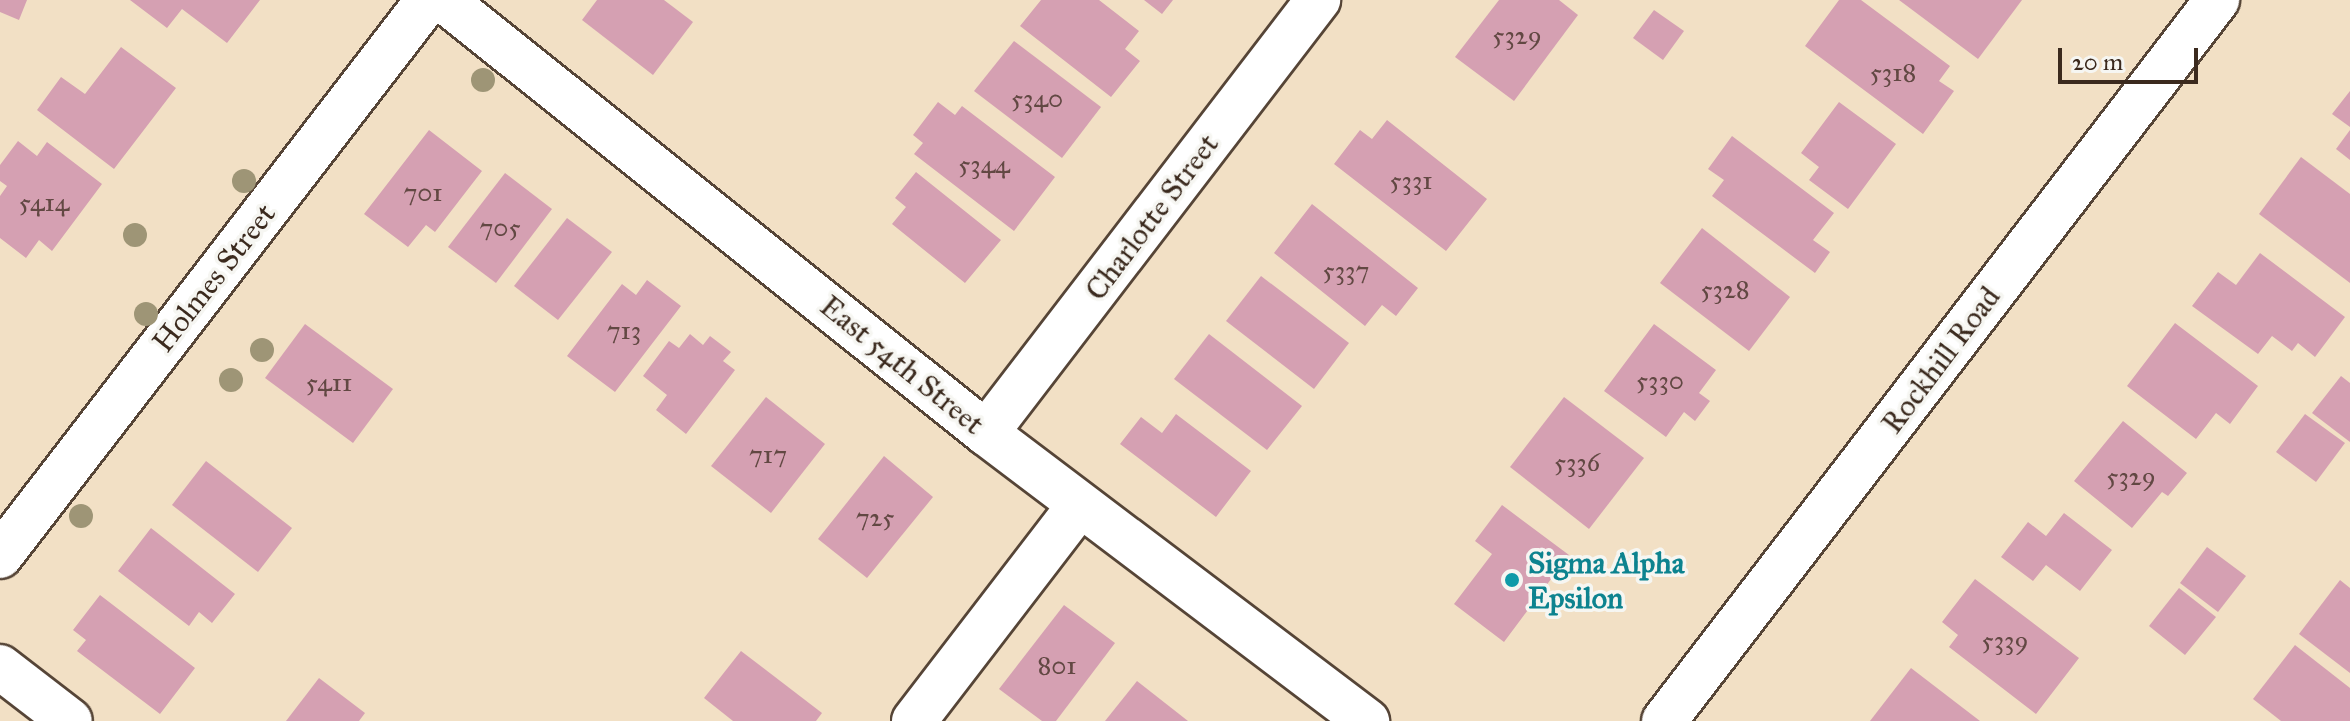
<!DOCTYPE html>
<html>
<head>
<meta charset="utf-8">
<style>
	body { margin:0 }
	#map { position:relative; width:2350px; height:721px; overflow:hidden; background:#f2e0c5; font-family:"IM FELL Great Primer",serif }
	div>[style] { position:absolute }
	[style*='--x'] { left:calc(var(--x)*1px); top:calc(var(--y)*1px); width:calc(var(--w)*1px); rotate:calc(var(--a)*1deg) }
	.building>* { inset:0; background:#d5a0b2 }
	.roads { filter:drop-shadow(2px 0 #564537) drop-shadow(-2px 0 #564537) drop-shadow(0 2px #564537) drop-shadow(0 -2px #564537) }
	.minor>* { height:44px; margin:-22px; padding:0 22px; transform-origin:22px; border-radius:22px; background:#fff }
	.major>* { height:44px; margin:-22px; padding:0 22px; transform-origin:22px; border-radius:22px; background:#fff }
	.trees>* { width:24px; height:24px; margin:-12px; border-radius:50%; background:#9e9576 }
	.dots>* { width:22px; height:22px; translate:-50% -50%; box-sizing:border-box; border:4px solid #f6f6f2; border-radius:50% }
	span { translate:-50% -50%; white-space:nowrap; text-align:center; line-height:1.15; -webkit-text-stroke:7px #f6f6f2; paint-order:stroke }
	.number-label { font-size:26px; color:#624843 }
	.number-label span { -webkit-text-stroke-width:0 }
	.street-label { font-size:30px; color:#3b2a1e }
	.culture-label { font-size:30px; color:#0d838f; font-weight:700 }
	.left { translate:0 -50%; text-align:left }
	.scale { position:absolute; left:2058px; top:48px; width:140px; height:36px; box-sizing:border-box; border:4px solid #3b2a1e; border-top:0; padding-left:10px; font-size:24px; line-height:28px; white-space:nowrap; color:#3b2a1e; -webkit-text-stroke:6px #f6f6f2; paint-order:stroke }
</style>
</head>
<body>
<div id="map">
	<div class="building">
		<i style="clip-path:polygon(0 0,27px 0,19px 20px,0 12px)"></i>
		<i style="clip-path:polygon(130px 0,260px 0,227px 43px,182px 9px,167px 28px)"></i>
		<i style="clip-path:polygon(597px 0,664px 0,693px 22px,653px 75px,582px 20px)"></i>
		<i style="clip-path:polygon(1041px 0,1099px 0,1139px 31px,1125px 49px,1140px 61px,1111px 97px,1020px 26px)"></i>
		<i style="clip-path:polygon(1144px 0,1173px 0,1162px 14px)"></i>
		<i style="clip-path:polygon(1499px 0,1559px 0,1578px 15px,1514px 101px,1455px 57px)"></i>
		<i style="clip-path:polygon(1839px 0,1861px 0,1950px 66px,1939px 81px,1954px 91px,1923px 134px,1805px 46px)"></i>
		<i style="clip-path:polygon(1899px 0,2022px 0,1978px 59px)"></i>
		<i style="clip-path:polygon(1654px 10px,1684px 31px,1663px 60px,1633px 38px)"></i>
		<i style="clip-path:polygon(1014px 41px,1101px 107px,1062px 158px,974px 91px)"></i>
		<i style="clip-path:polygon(121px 47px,176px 88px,114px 169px,37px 110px,61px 77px,85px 94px)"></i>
		<i style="clip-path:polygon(2350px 91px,2350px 127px,2332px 114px)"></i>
		<i style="clip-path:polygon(938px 102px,955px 115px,962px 106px,1055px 177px,1014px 231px,914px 154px,923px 143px,913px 135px)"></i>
		<i style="clip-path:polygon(1839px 102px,1896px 144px,1848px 209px,1809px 180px,1819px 167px,1801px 153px)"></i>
		<i style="clip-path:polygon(1387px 120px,1487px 199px,1446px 251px,1334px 164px,1360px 130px,1372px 139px)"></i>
		<i style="clip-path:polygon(429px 130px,482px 171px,435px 232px,426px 225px,408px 247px,364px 214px)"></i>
		<i style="clip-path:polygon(2350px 130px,2350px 160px,2336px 149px)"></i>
		<i style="clip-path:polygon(1732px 136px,1834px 213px,1813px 240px,1830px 252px,1815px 273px,1712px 196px,1724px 180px,1708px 169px)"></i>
		<i style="clip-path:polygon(18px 141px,37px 156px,47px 142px,102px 184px,52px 251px,39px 240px,26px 258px,0 238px,0 196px,7px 186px,0 181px,0 165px)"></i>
		<i style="clip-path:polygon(2301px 157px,2350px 194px,2350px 283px,2259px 214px)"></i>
		<i style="clip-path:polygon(916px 172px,1001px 240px,965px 283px,892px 224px,906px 207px,895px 198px)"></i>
		<i style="clip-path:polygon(505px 173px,552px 209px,496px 283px,448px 247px)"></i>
		<i style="clip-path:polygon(1312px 204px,1418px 288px,1396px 316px,1382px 305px,1365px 326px,1274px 253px)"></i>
		<i style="clip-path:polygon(567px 218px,612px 252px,558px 320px,514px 286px)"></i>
		<i style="clip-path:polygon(1702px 228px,1790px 297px,1749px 351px,1660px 283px)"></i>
		<i style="clip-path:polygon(2260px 253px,2345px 317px,2315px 357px,2298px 343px,2292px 351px,2272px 336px,2258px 354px,2192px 306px,2218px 272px,2236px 285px)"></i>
		<i style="clip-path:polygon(1261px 276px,1349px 343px,1314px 389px,1226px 321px)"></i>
		<i style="clip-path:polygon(647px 280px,681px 306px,615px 392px,567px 356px,622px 284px,636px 295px)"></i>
		<i style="clip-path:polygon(2175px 323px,2258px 386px,2230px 424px,2216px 413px,2196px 439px,2127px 386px)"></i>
		<i style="clip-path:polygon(305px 324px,393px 389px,353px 443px,265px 378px)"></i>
		<i style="clip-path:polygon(1654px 324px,1716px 370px,1699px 393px,1710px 401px,1695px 421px,1684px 412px,1666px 437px,1604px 391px)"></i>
		<i style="clip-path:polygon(690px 334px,703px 345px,710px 336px,731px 352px,723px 361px,735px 370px,686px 434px,656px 410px,667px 395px,643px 376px,669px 341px,679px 348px)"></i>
		<i style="clip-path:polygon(1209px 334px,1302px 406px,1267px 450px,1174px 379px)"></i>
		<i style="clip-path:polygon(2341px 376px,2350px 383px,2350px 442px,2312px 413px)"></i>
		<i style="clip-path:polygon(766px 397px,825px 444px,771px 513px,711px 466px)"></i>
		<i style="clip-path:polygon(1564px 397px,1644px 458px,1589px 529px,1510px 467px)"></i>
		<i style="clip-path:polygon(1176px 414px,1251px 471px,1216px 517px,1120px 444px,1141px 417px,1162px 433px)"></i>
		<i style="clip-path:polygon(2305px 414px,2345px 443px,2316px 482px,2276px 452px)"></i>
		<i style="clip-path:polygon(2123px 421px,2187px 473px,2168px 496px,2162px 492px,2132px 528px,2074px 481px)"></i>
		<i style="clip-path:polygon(884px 456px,933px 497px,867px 578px,818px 539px)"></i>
		<i style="clip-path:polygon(206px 461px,292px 528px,258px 572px,172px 505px)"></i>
		<i style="clip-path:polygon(1502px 505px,1569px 555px,1504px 642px,1454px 604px,1492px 554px,1475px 541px)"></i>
		<i style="clip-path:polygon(2064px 513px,2112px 550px,2080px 591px,2046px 565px,2033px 581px,2001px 557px,2028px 522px,2046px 536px)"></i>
		<i style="clip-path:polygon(151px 528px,235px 594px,212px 623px,199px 612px,189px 626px,118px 571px)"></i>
		<i style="clip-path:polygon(2207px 547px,2246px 576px,2218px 612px,2180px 583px)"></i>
		<i style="clip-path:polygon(1975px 579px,2079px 658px,2036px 714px,1949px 647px,1958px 635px,1942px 622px)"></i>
		<i style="clip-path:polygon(2340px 580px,2350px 588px,2350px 673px,2299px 634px)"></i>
		<i style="clip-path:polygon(2179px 588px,2216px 617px,2185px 655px,2149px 626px)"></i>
		<i style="clip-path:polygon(100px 595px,195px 668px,160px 714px,77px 651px,86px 640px,73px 630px)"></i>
		<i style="clip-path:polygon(1064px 605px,1115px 643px,1056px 721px,1042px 721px,999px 689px)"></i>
		<i style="clip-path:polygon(2295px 645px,2350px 688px,2350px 721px,2281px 721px,2253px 699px)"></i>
		<i style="clip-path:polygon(741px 651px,822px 713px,816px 721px,733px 721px,704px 698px)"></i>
		<i style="clip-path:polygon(1911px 668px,1980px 721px,1870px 721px)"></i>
		<i style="clip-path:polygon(319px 678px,365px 713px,359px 721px,286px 721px)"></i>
		<i style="clip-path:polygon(1137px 681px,1188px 721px,1105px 721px)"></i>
	</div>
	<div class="roads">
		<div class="minor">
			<i style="--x:444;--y:0;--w:694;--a:38.62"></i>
			<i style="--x:986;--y:433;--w:478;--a:37.1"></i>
			<i style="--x:986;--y:433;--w:546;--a:-52.52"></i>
			<i style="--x:0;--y:556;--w:702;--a:-52.41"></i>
			<i style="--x:0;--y:667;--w:88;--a:37.6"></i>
			<i style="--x:914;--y:721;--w:272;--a:-52.5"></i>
		</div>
		<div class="major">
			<i style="--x:1664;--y:721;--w:909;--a:-52.51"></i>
		</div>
	</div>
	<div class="trees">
		<i style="left:483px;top:80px"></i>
		<i style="left:244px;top:181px"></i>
		<i style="left:135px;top:235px"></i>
		<i style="left:146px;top:314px"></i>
		<i style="left:262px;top:350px"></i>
		<i style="left:231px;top:380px"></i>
		<i style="left:81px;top:516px"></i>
	</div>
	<div class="dots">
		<i style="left:1512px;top:580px;background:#0f9aa8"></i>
	</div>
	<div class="number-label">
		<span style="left:1517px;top:36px">5329</span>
		<span style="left:1893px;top:73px">5318</span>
		<span style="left:1037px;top:99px">5340</span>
		<span style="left:984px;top:165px">5344</span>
		<span style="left:1411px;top:181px">5331</span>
		<span style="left:423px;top:193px">701</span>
		<span style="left:44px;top:203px">5414</span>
		<span style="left:500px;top:228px">705</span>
		<span style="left:1346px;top:271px">5337</span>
		<span style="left:1725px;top:290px">5328</span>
		<span style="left:624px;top:331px">713</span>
		<span style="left:1660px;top:381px">5330</span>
		<span style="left:329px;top:383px">5411</span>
		<span style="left:768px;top:455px">717</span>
		<span style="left:1577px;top:463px">5336</span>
		<span style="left:2131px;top:477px">5329</span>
		<span style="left:875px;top:518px">725</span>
		<span style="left:2005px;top:641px">5339</span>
		<span style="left:1057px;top:666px">801</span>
	</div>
	<div class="street-label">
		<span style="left:1152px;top:217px;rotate:-53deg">Charlotte Street</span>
		<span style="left:214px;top:278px;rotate:-52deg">Holmes Street</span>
		<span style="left:1941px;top:360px;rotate:-53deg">Rockhill Road</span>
		<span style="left:902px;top:365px;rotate:39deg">East 54th Street</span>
	</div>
	<div class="culture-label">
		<span class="left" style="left:1528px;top:580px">Sigma Alpha<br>Epsilon</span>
	</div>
	<div class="scale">20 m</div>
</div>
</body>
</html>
